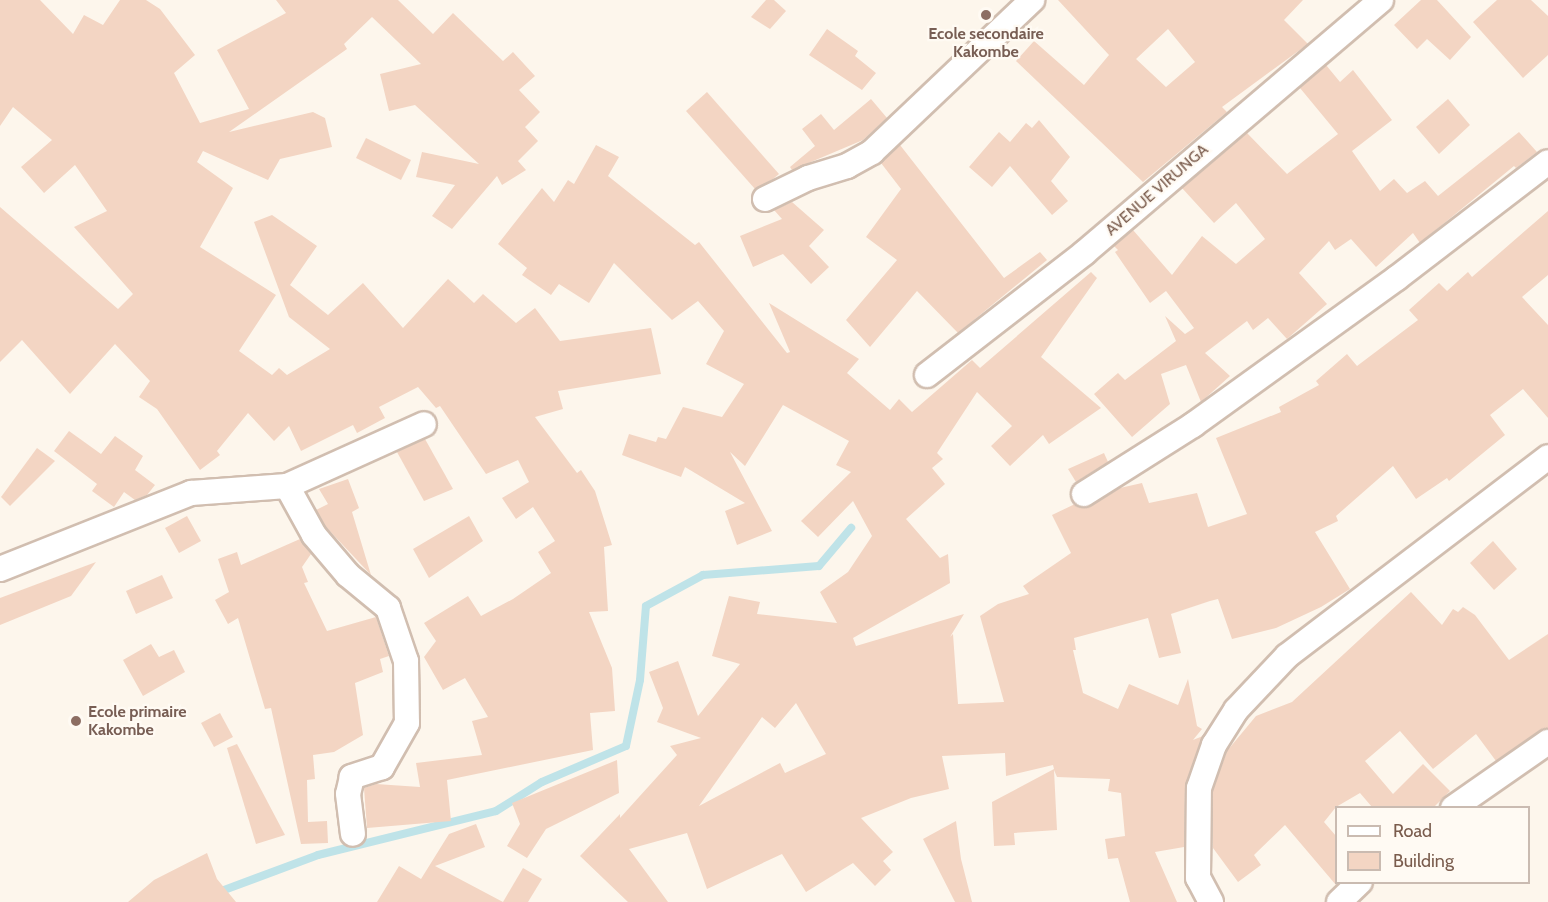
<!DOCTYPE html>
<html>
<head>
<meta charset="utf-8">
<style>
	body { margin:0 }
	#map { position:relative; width:1548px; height:902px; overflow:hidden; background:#fdf6ec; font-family:Cabin,sans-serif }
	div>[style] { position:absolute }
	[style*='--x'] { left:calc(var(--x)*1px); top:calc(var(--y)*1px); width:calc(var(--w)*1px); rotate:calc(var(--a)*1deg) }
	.stream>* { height:8px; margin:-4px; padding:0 4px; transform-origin:4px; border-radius:4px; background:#bfe3e8 }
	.building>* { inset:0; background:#f3d5c3 }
	.roads { filter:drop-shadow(2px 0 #d1beb0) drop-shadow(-2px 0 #d1beb0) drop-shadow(0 2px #d1beb0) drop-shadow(0 -2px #d1beb0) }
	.street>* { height:24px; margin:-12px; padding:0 12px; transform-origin:12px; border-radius:12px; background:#fff }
	.dots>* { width:16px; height:16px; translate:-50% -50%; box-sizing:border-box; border:3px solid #fffaf3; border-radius:50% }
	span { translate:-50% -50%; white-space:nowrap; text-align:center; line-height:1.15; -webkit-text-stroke:4.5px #fffaf3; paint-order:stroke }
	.education-label { font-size:16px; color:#785e54; font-weight:700 }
	.left { translate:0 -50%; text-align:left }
	.street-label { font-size:16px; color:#7a5c4d }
	.legend { position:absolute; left:1335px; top:806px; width:195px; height:78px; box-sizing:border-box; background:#fffaf3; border:2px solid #cabbb1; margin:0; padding:8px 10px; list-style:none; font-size:18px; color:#7a5c4d }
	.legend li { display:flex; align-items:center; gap:12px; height:30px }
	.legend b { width:30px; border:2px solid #cabbb1 }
</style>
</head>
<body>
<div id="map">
	<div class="stream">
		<i style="--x:216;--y:893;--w:109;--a:-20.4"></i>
		<i style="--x:318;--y:855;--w:183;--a:-13.9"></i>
		<i style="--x:496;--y:811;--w:54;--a:-32.2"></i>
		<i style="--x:542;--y:782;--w:91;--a:-23.2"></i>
		<i style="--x:626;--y:746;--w:67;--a:-78"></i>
		<i style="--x:640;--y:680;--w:74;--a:-85.4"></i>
		<i style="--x:646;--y:606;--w:65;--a:-28.5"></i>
		<i style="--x:703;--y:575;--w:116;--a:-4.4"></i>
		<i style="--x:819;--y:566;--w:50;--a:-49.9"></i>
	</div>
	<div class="building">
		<i style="clip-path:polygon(0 0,40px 0,73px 34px,84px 15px,103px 25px,120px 0,146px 0,160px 9px,195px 55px,174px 73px,200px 123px,249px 109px,217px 50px,286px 13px,276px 0,398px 0,433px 34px,453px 13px,503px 61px,513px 52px,535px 76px,519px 90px,540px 112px,525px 127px,538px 141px,518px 161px,526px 170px,502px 185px,497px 176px,452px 229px,432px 216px,455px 185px,416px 177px,422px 152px,479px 164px,415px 105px,389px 111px,380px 74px,421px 64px,372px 17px,344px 44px,347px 49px,229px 132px,313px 112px,325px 118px,332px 147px,280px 159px,268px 180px,203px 151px,197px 162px,233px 188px,200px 247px,276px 295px,239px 351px,272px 375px,279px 368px,287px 375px,330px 349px,289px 317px,254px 222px,272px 215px,317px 246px,290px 285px,328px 315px,363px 283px,403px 328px,448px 279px,474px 303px,483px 294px,516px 323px,535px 308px,560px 341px,651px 328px,661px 374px,558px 391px,563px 409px,535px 417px,577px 473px,581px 470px,595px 491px,612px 545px,604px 547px,608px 611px,589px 612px,612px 668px,615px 711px,590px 713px,593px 750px,447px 780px,451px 821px,367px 828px,364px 788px,376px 784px,420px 787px,416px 763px,482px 755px,472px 721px,488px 717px,465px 678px,443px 690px,424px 657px,436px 641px,424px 623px,468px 596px,481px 616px,513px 599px,551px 573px,538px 552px,555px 541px,533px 507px,516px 519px,502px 498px,529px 482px,518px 460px,486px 474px,440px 406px,436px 408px,418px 387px,379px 407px,385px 418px,357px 433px,353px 425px,301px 451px,289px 426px,274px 441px,248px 413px,217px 451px,220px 455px,200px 470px,157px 409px,139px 397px,150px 381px,115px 344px,70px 394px,22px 340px,0 362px,0 207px,118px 309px,133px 294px,74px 227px,107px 211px,75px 165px,44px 193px,21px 167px,52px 140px,13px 107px,0 126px)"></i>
		<i style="clip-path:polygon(766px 0,774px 0,786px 11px,770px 29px,751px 17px)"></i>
		<i style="clip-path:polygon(evenodd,1058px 0,1303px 0,1284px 20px,1308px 44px,1222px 107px,1227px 112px,1143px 182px,1016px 61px,1034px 41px,1084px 85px,1109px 55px,1058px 0,1168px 29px,1195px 62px,1166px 87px,1136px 59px,1168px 29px)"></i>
		<i style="clip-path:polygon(1421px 0,1437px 0,1471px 37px,1450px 60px,1427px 39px,1417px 49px,1394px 25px)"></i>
		<i style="clip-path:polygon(1497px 0,1531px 0,1548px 16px,1548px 55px,1523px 78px,1473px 22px)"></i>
		<i style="clip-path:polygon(827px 29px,858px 51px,855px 56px,876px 73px,862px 90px,809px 55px)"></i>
		<i style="clip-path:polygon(1326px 65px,1340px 82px,1353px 70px,1392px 120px,1352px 151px,1380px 191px,1394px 179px,1407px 193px,1425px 181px,1438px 196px,1519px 132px,1537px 152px,1516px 168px,1514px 166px,1420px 243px,1413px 233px,1376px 267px,1351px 239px,1335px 250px,1329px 241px,1299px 273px,1327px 304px,1287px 339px,1268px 318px,1253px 330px,1247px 321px,1205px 353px,1230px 376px,1201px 402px,1186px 365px,1161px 374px,1170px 404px,1132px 437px,1094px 394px,1118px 373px,1125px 380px,1176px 341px,1165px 316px,1185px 334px,1194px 328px,1166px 291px,1150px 303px,1115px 252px,1118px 250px,1114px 246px,1133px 230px,1172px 275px,1202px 236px,1236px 264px,1265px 239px,1236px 203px,1214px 223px,1182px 188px,1247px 133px,1287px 174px,1338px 134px,1300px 88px)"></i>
		<i style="clip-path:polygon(707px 92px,779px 174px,773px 179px,755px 189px,686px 111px)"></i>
		<i style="clip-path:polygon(871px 99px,887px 118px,863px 140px,792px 170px,790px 167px,815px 146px,802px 129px,821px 114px,834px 130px)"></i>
		<i style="clip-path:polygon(1448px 99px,1470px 125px,1439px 154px,1416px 127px)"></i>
		<i style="clip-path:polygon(1039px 120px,1070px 157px,1051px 181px,1068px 201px,1052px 215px,1010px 166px,992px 187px,969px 167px,999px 132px,1010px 142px,1026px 123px,1032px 128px)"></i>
		<i style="clip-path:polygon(366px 138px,411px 160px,401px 180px,356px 158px)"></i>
		<i style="clip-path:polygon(evenodd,596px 145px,619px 157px,608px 176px,695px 245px,699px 242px,787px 353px,790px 352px,769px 303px,859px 359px,847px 373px,890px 410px,899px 399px,912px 412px,972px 360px,980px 368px,1091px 272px,1097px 278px,1041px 357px,1101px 408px,1049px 444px,1043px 435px,1010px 466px,991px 446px,1012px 426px,977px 392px,937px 453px,943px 459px,932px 468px,945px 484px,906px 519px,940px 558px,948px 554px,950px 583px,853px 638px,856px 646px,964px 614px,950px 637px,953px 634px,958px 704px,1004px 702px,980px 616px,998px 604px,1029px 594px,1023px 586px,1071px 553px,1052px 515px,1075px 504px,1091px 506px,1120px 488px,1142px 483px,1149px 503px,1197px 493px,1208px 527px,1247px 514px,1216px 438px,1281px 412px,1279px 407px,1319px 385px,1316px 381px,1347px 354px,1357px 366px,1418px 320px,1409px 310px,1439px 283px,1447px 291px,1468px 272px,1472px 277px,1548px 211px,1548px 275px,1522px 297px,1548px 325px,1548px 418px,1523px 389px,1490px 415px,1505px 435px,1449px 481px,1447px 478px,1416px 499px,1393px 466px,1336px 516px,1338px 521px,1315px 532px,1350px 589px,1321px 607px,1276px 628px,1232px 639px,1218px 599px,1210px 601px,1171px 614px,1181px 653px,1159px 658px,1148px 618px,1074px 638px,1076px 650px,1073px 650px,1083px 693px,1118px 709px,1129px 684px,1178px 705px,1188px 679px,1197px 726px,1202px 729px,1193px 740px,1203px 736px,1185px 787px,1184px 847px,1155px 852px,1177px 902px,1130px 902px,1118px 858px,1108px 859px,1105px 839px,1125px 836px,1121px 793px,1108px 791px,1110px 779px,1057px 777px,1054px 770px,1057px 830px,1014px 833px,1015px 845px,994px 846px,992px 802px,1054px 769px,1053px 765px,1006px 776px,1005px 753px,942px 756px,949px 789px,911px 798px,861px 818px,893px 852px,883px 861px,891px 870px,875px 886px,853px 863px,806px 892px,782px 854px,707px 889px,687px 833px,629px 849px,668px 902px,628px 902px,580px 856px,620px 814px,620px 818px,677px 755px,670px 746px,701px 738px,657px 722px,663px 708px,649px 672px,678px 661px,698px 716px,740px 664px,712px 656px,729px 596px,760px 602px,757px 614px,837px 623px,820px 592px,848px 572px,872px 536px,853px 501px,818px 537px,801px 521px,851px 472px,836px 465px,849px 441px,783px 405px,745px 466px,730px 452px,772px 531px,737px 545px,725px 511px,745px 503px,685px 467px,681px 477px,622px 455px,629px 434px,656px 442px,658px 437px,666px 439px,683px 407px,722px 417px,744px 384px,706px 364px,724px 331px,698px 301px,672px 320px,614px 263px,589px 303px,559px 284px,551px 295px,522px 275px,527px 268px,498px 244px,542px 188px,554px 202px,568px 180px,574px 184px,596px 145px,796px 703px,826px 754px,785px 773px,780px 763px,699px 806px,762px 717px,775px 728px,796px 703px)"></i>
		<i style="clip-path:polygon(900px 145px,1004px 278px,1040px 252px,1047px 260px,958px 333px,917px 291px,870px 347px,846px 320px,897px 260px,866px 237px,901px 189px,881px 163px)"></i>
		<i style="clip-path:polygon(792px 202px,824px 230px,809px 246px,829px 267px,811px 284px,783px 254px,753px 267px,740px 236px,782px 219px,774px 210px)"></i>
		<i style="clip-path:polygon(69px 431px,101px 454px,115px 436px,143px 456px,135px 470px,155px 485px,147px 495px,135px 500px,124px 492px,114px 507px,92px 491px,97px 484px,54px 451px)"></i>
		<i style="clip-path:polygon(425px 439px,453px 489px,424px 501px,397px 452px)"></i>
		<i style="clip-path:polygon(37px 448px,55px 461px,10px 506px,1px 497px)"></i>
		<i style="clip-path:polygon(1104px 453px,1108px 462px,1076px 482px,1068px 469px)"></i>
		<i style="clip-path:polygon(348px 479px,359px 508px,352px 512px,371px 575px,326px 527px,316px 510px,328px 504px,319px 489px)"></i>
		<i style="clip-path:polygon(187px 516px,201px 541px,179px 553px,165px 528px)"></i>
		<i style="clip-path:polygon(469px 516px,483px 541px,429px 578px,413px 549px)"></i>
		<i style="clip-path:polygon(300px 539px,311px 554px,302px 567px,308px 582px,304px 583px,327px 631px,376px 617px,389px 656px,380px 659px,383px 672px,355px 683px,363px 735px,334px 752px,313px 755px,315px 779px,307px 780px,308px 822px,327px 821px,328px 843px,301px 844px,271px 708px,265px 709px,238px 618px,228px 624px,215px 600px,229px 592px,218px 559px,237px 552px,241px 565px)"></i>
		<i style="clip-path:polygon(1493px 541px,1517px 569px,1494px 590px,1470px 563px)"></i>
		<i style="clip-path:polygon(96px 562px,71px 596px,0 625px,0 598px)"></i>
		<i style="clip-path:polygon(162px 575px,173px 598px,136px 614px,126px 591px)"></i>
		<i style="clip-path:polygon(1411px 592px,1442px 625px,1453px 609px,1458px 612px,1463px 607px,1475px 615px,1509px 660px,1548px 634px,1548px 728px,1496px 761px,1476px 734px,1433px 769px,1400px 731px,1365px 761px,1393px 794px,1423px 764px,1450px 791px,1434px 807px,1372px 807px,1360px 793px,1336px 807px,1324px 822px,1336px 836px,1336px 885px,1285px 825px,1254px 855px,1261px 865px,1238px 882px,1213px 848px,1213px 790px,1227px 751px,1256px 716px,1292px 702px)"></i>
		<i style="clip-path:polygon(151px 644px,159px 657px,174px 650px,185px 672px,143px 696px,123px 660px)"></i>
		<i style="clip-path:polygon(220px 713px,233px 737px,214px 747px,201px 723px)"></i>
		<i style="clip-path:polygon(237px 744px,285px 835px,256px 844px,227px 748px)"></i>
		<i style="clip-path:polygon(617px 760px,619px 793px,546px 829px,527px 858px,507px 846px,520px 824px,512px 803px)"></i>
		<i style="clip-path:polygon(956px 821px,961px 859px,972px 902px,955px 902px,923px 839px)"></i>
		<i style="clip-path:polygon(476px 824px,485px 847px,435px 866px,503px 902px,377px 902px,399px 866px,421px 879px,449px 834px)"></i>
		<i style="clip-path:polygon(207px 853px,217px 879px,236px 902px,128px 902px,154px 880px)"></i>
		<i style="clip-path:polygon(523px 868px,542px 879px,528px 902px,503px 902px)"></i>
	</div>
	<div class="roads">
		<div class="street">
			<i style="--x:765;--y:199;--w:48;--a:-26"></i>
			<i style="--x:808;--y:178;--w:41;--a:-17.1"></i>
			<i style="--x:847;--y:166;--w:29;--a:-29"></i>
			<i style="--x:872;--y:152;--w:221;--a:-43.5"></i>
			<i style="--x:927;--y:375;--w:199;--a:-37.8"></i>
			<i style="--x:1084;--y:253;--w:390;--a:-40.4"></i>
			<i style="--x:287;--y:486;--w:56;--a:61.1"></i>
			<i style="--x:314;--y:535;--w:52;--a:49.6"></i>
			<i style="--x:348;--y:575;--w:52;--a:39.5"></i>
			<i style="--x:388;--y:608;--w:56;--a:71.2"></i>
			<i style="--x:406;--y:661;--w:62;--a:89.1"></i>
			<i style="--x:407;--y:723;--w:51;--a:119.6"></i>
			<i style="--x:382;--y:767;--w:32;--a:162"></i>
			<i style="--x:352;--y:777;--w:17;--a:103"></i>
			<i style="--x:348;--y:794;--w:40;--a:82.9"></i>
			<i style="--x:1084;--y:494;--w:129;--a:-32.3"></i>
			<i style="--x:1193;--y:425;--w:251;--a:-35.8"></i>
			<i style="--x:1397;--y:278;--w:190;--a:-37.5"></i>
			<i style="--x:0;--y:569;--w:206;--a:-21.7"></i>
			<i style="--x:191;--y:493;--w:96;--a:-4.2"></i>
			<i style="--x:287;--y:486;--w:150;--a:-24.3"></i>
			<i style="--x:1453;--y:808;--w:116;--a:-34.8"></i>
			<i style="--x:1211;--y:902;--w:27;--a:-118"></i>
			<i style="--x:1198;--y:878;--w:90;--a:-89.4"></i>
			<i style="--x:1199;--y:788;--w:46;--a:-70.8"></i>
			<i style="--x:1214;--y:745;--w:41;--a:-57.8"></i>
			<i style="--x:1236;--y:710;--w:74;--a:-46.6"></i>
			<i style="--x:1287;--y:656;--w:328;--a:-37.3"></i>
			<i style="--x:1339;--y:902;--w:29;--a:-44"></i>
		</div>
	</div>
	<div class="dots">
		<i style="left:986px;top:15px;background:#8d6e63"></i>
		<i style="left:76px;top:721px;background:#8d6e63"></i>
	</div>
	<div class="education-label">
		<span style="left:986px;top:43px">Ecole secondaire<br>Kakombe</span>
		<span class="left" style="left:88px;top:721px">Ecole primaire<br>Kakombe</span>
	</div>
	<div class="street-label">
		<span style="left:1157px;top:190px;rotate:-41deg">AVENUE VIRUNGA</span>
	</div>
	<ul class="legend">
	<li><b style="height:8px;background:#fff"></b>Road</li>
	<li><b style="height:16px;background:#f3d5c3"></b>Building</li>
	</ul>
</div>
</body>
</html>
